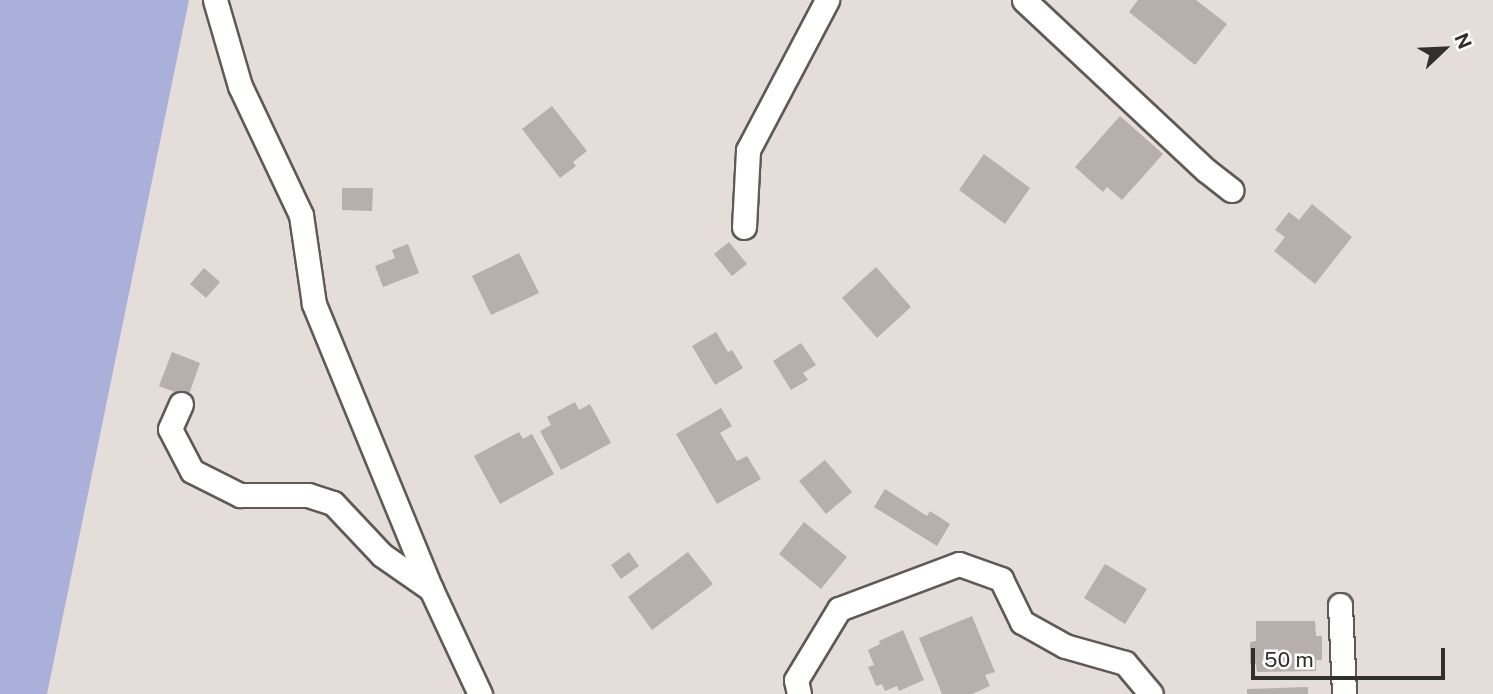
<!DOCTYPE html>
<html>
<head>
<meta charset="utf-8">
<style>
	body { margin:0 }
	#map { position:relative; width:1493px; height:694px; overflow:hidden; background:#e4ddd9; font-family:"Public Sans",sans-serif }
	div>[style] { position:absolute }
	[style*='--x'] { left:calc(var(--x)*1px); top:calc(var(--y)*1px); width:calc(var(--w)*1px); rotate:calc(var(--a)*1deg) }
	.green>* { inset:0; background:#aab0da }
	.building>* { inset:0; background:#b6afab }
	.roads { filter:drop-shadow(2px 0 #605a56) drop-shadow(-2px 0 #605a56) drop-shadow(0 2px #605a56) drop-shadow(0 -2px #605a56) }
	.minor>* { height:23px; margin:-11.5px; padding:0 11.5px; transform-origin:11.5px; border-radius:11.5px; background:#fff }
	span { translate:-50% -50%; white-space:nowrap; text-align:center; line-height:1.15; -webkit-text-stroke:5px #fff; paint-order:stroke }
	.north { position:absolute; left:1409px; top:14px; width:70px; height:70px; -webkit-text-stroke:5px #fff; paint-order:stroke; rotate:67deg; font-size:19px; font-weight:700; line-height:28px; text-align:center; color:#32302e }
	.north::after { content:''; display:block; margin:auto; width:24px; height:32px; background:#32302e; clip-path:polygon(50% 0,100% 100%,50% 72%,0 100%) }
	.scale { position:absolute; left:1251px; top:648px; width:194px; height:32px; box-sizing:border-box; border:4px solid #32302e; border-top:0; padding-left:9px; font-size:21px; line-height:24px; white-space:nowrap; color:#32302e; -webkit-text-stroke:5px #fff; paint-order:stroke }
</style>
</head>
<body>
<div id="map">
	<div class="green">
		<i style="clip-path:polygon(0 0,189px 0,47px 694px,0 694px)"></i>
	</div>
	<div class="building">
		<i style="clip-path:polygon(1138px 0,1196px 0,1227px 24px,1195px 65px,1129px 12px)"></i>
		<i style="clip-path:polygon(552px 106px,587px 151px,573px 162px,576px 166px,560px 178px,522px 129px)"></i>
		<i style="clip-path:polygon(1120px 116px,1163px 154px,1122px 200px,1107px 187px,1103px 192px,1075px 167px)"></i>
		<i style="clip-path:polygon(984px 154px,1030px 188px,1005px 224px,959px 190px)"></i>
		<i style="clip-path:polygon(342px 188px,373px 188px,372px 211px,342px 210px)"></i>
		<i style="clip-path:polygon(1312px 204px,1352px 237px,1315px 284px,1274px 251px,1285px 237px,1275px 230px,1289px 212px,1299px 220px)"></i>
		<i style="clip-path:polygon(729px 242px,747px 264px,732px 276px,714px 254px)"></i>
		<i style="clip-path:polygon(408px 244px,419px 273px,383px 287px,375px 266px,395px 258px,392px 250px)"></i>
		<i style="clip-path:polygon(519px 253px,539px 293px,491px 315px,472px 276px)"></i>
		<i style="clip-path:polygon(876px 267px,911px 307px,877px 338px,842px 298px)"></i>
		<i style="clip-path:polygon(204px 268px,220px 282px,206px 298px,190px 284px)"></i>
		<i style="clip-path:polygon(716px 332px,728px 352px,732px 350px,743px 368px,715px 385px,692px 346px)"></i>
		<i style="clip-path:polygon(801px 343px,816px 365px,803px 373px,808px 380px,791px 390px,773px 361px)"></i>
		<i style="clip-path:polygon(172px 352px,200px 363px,188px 397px,159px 386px)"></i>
		<i style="clip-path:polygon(575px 402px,579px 410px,590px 404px,611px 443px,561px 470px,540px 431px,551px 425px,547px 417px)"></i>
		<i style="clip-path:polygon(721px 408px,732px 426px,720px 433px,737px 461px,747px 456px,761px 479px,717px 504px,676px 434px)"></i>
		<i style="clip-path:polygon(519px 432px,523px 439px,532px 434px,554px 474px,500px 504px,474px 456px)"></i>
		<i style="clip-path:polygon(825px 460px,852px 492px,826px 514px,799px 481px)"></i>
		<i style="clip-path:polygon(885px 489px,927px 516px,930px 511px,950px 524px,937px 546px,874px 507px)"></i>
		<i style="clip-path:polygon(804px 522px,847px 557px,821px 589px,779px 554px)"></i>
		<i style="clip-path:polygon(629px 552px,639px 566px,621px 579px,611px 565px)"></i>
		<i style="clip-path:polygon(688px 552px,713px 584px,652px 630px,628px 597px)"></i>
		<i style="clip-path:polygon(1105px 564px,1147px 589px,1125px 624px,1084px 598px)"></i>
		<i style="clip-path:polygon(972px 616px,995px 672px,985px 675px,990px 686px,972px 694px,942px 694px,919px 638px)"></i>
		<i style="clip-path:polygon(1256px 621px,1315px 621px,1316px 636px,1322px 636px,1322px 660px,1316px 660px,1316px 671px,1257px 672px,1256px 664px,1250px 664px,1250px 642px,1256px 641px)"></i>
		<i style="clip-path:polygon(903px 630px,924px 680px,899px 691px,897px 686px,885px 691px,882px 684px,876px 686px,868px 667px,874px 665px,868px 650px,880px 644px,879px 641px)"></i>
		<i style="clip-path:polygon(1308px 687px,1308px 694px,1247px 694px,1247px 689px)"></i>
	</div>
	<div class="roads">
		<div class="minor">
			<i style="--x:215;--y:0;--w:90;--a:73.8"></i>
			<i style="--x:240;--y:86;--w:143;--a:64.7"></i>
			<i style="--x:301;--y:215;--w:90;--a:81.7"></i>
			<i style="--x:314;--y:304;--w:308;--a:67.7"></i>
			<i style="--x:1024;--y:0;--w:250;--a:43.1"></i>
			<i style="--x:1207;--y:171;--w:31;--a:38"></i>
			<i style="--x:744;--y:227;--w:77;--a:-87"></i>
			<i style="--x:748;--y:150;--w:170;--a:-62.2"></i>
			<i style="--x:181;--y:404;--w:27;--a:114"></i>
			<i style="--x:170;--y:429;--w:47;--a:62.4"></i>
			<i style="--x:192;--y:471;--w:54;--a:26.6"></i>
			<i style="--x:240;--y:495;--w:68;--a:0"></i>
			<i style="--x:308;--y:495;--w:26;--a:18"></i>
			<i style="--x:333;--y:503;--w:71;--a:46.7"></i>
			<i style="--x:382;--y:555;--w:60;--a:34.8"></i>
			<i style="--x:431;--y:589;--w:116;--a:65"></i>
			<i style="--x:1340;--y:605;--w:89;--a:87.4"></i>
			<i style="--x:799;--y:694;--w:14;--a:-102"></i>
			<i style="--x:796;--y:680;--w:83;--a:-58.8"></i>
			<i style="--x:839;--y:609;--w:128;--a:-20.6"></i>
			<i style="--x:959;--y:564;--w:45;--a:19.7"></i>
			<i style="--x:1001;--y:579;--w:48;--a:64"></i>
			<i style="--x:1022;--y:622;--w:49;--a:29.2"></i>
			<i style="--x:1065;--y:646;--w:62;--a:15.8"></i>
			<i style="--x:1125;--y:663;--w:40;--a:50"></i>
		</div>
	</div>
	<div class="north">N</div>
	<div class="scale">50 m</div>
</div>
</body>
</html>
